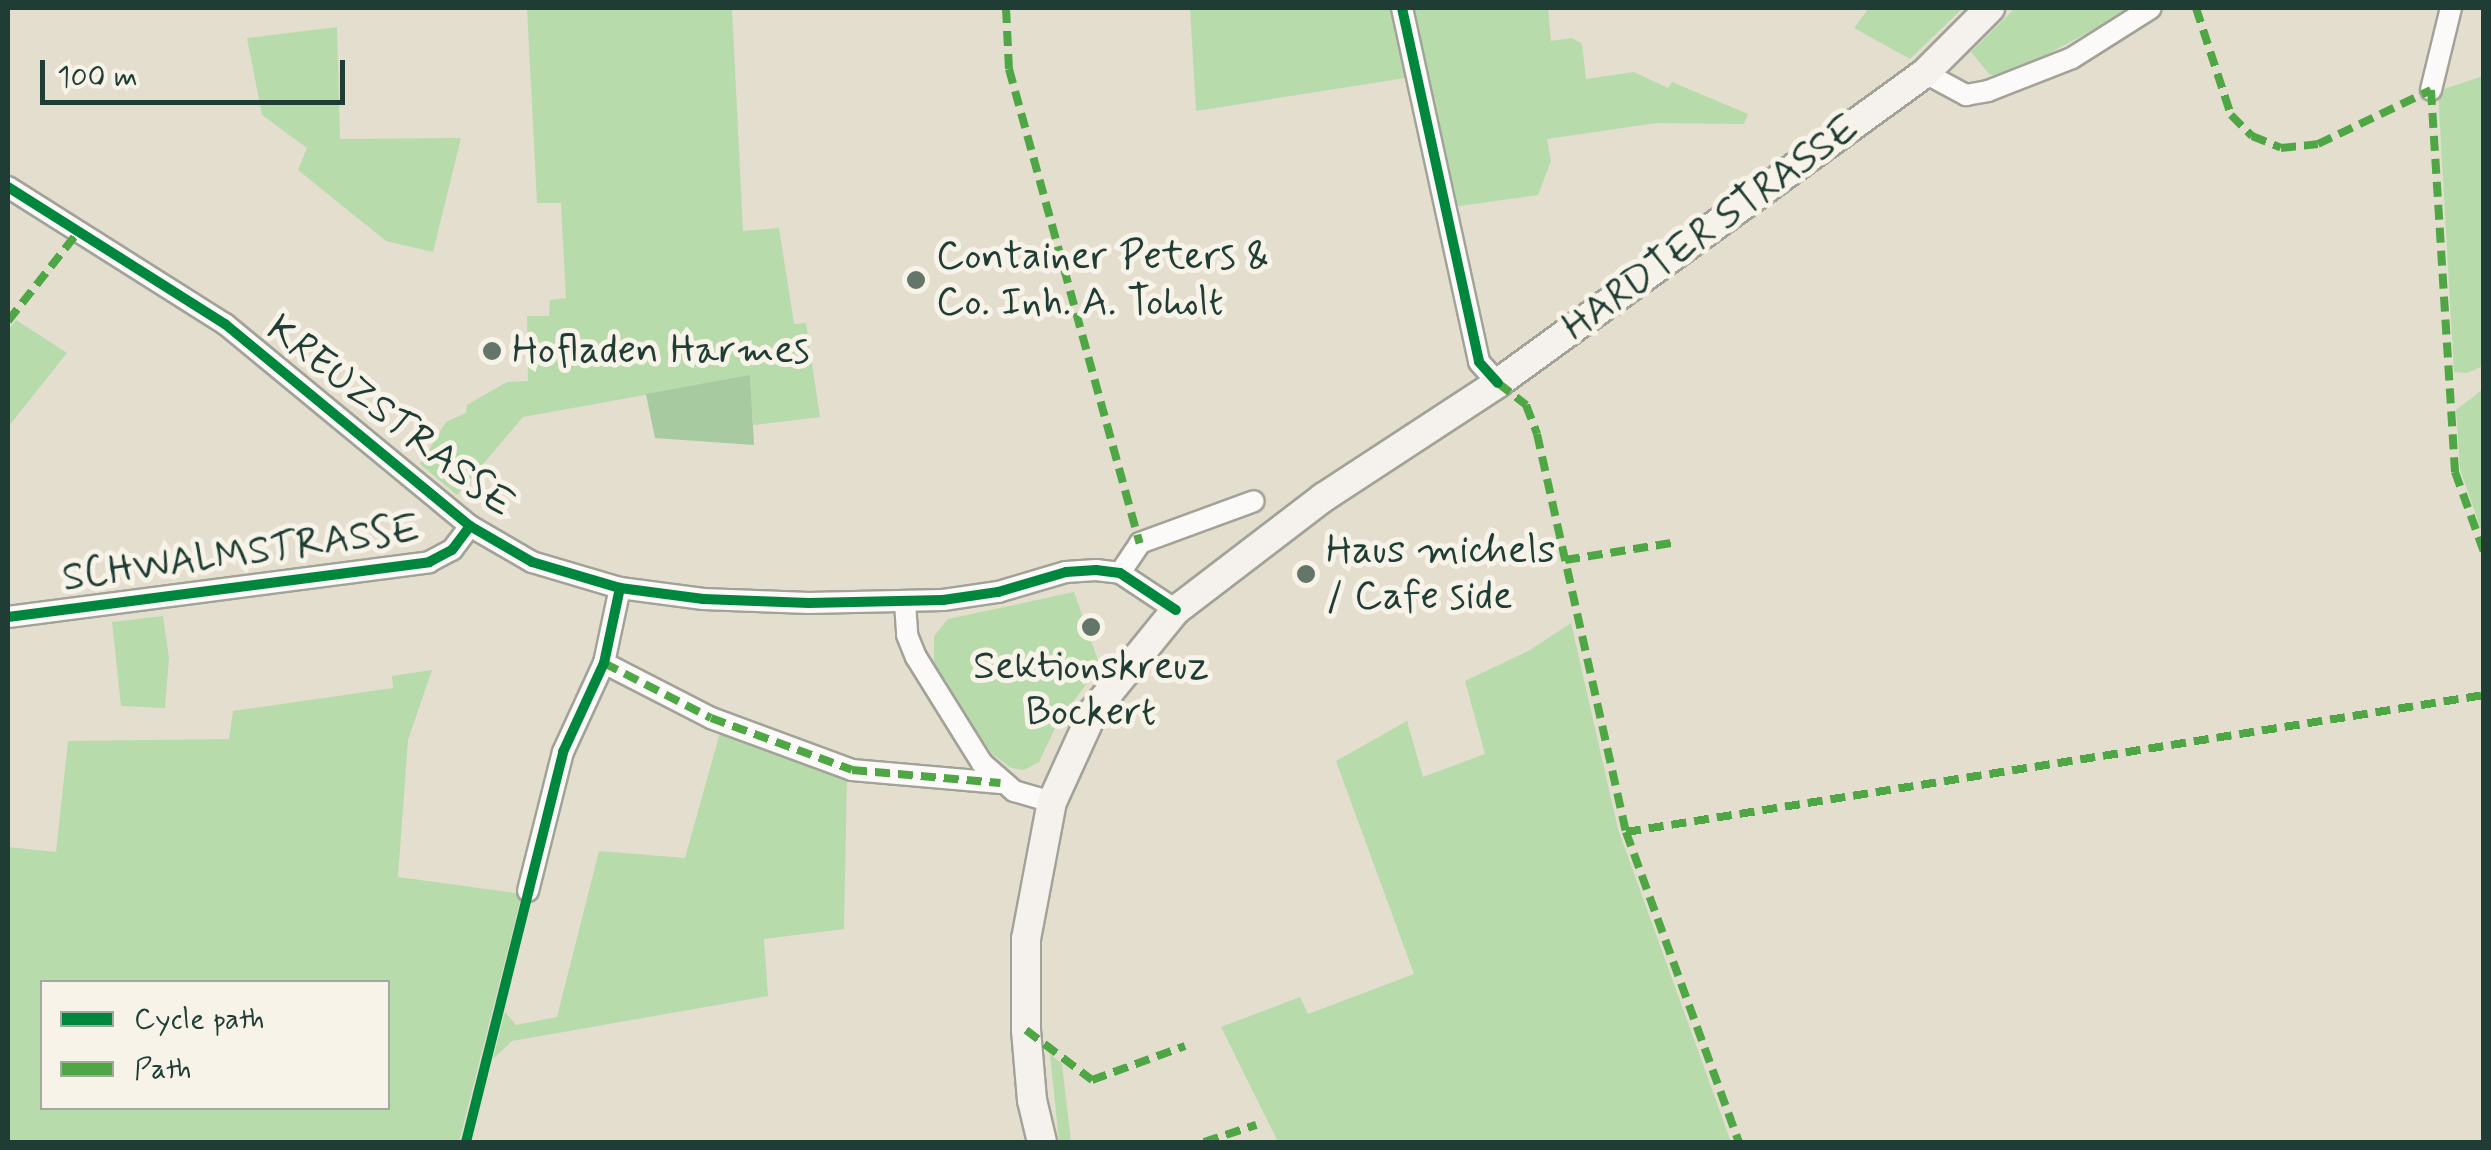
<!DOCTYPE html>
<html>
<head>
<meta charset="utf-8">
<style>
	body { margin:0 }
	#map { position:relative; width:2491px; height:1150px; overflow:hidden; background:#e3dece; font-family:Mynerve,sans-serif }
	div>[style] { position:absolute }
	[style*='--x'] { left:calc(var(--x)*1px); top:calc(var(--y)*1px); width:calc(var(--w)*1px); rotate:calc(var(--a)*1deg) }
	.green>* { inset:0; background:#b8dbac }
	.forest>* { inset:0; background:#a8caa0 }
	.roads { filter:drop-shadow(2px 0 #a2a398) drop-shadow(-2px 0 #a2a398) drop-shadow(0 2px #a2a398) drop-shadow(0 -2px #a2a398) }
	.minor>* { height:20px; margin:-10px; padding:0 10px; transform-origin:10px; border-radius:10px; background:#fbfaf8 }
	.secondary>* { height:28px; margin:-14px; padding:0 14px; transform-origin:14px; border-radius:14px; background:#f5f2ed }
	.quiet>* { height:8px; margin-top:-4px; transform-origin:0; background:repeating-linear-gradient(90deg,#4fa644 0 15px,transparent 0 23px) }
	.cycleway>* { height:10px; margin:-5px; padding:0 5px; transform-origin:5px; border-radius:5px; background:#00873e }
	.dots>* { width:28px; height:28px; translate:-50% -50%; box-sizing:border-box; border:5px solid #f7f3e8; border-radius:50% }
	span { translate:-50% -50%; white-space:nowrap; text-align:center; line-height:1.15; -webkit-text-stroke:10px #f7f3e8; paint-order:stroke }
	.street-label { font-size:40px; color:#1f3d34 }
	.poi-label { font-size:40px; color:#1f3d34 }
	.left { translate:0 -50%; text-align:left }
	.frame { position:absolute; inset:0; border:10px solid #1f3d34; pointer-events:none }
	.legend { position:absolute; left:40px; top:980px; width:350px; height:130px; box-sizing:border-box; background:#f7f3e8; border:2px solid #a1aaa0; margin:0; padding:12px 18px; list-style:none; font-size:30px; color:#1f3d34 }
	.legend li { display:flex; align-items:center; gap:20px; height:50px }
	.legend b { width:50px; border:2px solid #a1aaa0 }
	.scale { position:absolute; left:40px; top:60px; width:305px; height:45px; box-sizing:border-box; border:5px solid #1f3d34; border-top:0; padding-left:12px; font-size:30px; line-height:35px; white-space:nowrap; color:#1f3d34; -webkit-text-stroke:8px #f7f3e8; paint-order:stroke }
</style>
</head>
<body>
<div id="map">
	<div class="green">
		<i style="clip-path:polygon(527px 8px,732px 8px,743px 231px,779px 228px,794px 324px,806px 323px,820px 417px,753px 425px,750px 376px,523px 417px,457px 495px,420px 464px,446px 422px,466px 413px,467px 405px,507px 382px,528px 381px,527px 316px,549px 316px,550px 300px,566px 298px,561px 203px,537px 203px)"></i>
		<i style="clip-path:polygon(1190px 8px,1396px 8px,1411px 77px,1196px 111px)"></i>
		<i style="clip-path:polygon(1408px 8px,1548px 8px,1551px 41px,1572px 38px,1582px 44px,1586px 79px,1634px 72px,1668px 88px,1672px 82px,1748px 114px,1744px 124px,1657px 123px,1547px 139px,1551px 161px,1538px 195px,1452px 207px)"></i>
		<i style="clip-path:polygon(1869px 8px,1963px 8px,1910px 59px,1854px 28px)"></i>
		<i style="clip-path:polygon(2015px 8px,2133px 8px,2035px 61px,1997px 76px,1989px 74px,1971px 52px)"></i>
		<i style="clip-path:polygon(337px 27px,340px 139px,461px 138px,433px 252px,386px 241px,298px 170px,307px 148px,262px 115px,247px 38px)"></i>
		<i style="clip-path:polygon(2483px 76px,2483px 366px,2467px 373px,2454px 372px,2438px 91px)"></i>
		<i style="clip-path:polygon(16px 320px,67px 353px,8px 427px,8px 330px)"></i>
		<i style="clip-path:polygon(2483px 389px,2483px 535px,2460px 469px,2456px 410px)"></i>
		<i style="clip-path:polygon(1074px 592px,1100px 666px,1058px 722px,1039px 762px,1024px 770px,1011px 768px,991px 753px,934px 665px,934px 636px,948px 619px)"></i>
		<i style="clip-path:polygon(163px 616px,169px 658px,165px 708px,121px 706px,112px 622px)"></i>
		<i style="clip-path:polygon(1571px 623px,1618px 829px,1731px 1142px,1278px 1142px,1221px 1027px,1300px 997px,1308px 1014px,1414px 974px,1336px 761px,1407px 721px,1423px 777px,1485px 754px,1465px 681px,1530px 650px)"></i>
		<i style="clip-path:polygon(evenodd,432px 670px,408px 740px,398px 877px,522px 894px,459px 1142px,8px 1142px,8px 847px,56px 852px,68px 741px,229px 739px,233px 711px,393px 688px,392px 676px,432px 670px,42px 982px,388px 982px,388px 1108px,42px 1108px,42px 982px)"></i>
		<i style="clip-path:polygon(721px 729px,847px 776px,844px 929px,764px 939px,768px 996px,512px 1041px,493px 1059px,505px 1012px,516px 1025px,557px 1017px,599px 851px,685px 858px)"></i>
		<i style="clip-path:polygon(1050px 1054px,1062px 1064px,1071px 1142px,1059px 1142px)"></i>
	</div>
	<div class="forest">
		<i style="clip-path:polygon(750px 375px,754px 445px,655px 438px,646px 394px)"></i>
	</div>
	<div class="roads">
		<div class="minor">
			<i style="--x:1402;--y:8;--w:362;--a:77.7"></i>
			<i style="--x:1479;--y:362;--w:28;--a:48"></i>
			<i style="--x:1925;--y:73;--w:47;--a:28.2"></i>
			<i style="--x:1966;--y:95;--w:22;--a:-10"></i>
			<i style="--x:1988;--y:91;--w:90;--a:-21.4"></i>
			<i style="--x:2072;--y:58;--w:93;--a:-32.3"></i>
			<i style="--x:2431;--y:90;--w:84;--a:-76.3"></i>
			<i style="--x:8;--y:187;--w:257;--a:32.3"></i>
			<i style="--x:225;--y:324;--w:318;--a:39.5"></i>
			<i style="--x:470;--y:526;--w:72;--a:30.1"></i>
			<i style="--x:532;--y:562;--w:92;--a:16.5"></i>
			<i style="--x:620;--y:588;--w:84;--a:7.5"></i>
			<i style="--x:703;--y:599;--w:106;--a:2.2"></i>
			<i style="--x:809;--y:603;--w:134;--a:-1.3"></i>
			<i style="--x:943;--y:600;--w:56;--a:-8.3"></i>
			<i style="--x:998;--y:592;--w:71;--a:-16.4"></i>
			<i style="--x:1066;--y:572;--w:30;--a:-4"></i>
			<i style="--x:1096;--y:570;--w:24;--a:7"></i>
			<i style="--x:1120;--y:573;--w:67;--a:33.5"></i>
			<i style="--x:1120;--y:573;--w:36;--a:-56"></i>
			<i style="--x:1140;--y:543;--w:121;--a:-20.2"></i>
			<i style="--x:905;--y:603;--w:32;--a:86"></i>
			<i style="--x:907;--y:635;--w:24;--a:68"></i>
			<i style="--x:916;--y:657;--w:125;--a:58.1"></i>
			<i style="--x:982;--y:763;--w:43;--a:41.2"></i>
			<i style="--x:1014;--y:791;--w:40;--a:16"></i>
			<i style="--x:8;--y:617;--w:425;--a:-7.4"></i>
			<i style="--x:429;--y:562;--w:26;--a:-28"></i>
			<i style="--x:452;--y:550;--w:30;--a:-53"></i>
			<i style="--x:604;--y:663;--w:120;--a:27.2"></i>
			<i style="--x:711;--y:718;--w:150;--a:20.2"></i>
			<i style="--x:852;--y:770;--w:149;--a:5"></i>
			<i style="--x:528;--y:891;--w:143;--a:-75.9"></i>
			<i style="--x:563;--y:752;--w:98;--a:-65.3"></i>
			<i style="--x:604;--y:663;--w:77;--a:-78"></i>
		</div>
		<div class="secondary">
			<i style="--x:1042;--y:1142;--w:43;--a:-103.4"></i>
			<i style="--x:1032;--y:1100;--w:70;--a:-94.9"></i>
			<i style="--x:1026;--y:1030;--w:91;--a:-90"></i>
			<i style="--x:1026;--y:939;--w:139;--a:-79.3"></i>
			<i style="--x:1052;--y:802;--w:99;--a:-65.5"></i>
			<i style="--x:1093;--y:712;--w:132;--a:-50.9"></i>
			<i style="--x:1176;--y:610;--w:186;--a:-37.4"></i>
			<i style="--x:1324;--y:497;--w:208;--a:-33.2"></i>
			<i style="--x:1498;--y:383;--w:528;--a:-35.98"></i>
			<i style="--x:1925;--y:73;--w:92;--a:-45"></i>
		</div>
	</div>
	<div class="quiet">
		<i style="--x:1006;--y:8;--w:61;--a:87.2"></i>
		<i style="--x:1009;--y:69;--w:492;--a:74.6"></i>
		<i style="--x:2196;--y:8;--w:113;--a:71.9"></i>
		<i style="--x:2231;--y:115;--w:30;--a:45"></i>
		<i style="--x:2252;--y:136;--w:31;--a:22"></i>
		<i style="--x:2281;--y:148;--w:37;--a:-6"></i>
		<i style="--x:2318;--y:144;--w:125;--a:-25.5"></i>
		<i style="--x:2431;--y:90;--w:383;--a:86.4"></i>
		<i style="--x:2455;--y:472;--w:85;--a:70.1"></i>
		<i style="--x:8;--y:321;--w:113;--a:-51.8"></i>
		<i style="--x:1498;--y:383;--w:36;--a:38"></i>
		<i style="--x:1526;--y:405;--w:31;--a:69"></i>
		<i style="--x:1537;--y:434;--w:408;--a:77.4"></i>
		<i style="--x:1626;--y:832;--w:330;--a:70"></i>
		<i style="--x:1565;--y:560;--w:114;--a:-9.1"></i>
		<i style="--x:604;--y:663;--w:120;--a:27.2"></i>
		<i style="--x:711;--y:718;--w:150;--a:20.2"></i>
		<i style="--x:852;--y:770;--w:149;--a:5"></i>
		<i style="--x:1626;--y:832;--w:869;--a:-9.07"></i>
		<i style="--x:1026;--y:1030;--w:83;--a:37.1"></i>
		<i style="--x:1092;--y:1080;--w:99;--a:-20.1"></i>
		<i style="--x:1204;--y:1142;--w:55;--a:-18.1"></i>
	</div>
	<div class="cycleway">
		<i style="--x:1402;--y:8;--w:362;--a:77.7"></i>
		<i style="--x:1479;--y:362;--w:28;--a:48"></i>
		<i style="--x:8;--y:187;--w:257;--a:32.3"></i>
		<i style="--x:225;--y:324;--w:318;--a:39.5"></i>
		<i style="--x:470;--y:526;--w:72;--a:30.1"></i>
		<i style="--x:532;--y:562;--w:92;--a:16.5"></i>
		<i style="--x:620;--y:588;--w:84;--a:7.5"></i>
		<i style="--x:703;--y:599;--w:106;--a:2.2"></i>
		<i style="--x:809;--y:603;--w:134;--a:-1.3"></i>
		<i style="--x:943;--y:600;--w:56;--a:-8.3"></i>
		<i style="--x:998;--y:592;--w:71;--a:-16.4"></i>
		<i style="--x:1066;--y:572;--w:30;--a:-4"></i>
		<i style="--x:1096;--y:570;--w:24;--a:7"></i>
		<i style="--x:1120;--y:573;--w:67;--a:33.5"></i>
		<i style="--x:8;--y:617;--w:425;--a:-7.4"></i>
		<i style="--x:429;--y:562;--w:26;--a:-28"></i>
		<i style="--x:452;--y:550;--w:30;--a:-53"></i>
		<i style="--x:466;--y:1142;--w:402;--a:-76"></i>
		<i style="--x:563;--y:752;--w:98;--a:-65.3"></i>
		<i style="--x:604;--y:663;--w:77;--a:-78"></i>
	</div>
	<div class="dots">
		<i style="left:916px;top:280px;background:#64756a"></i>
		<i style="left:492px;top:351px;background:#64756a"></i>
		<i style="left:1306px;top:574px;background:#64756a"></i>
		<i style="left:1091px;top:627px;background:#64756a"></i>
	</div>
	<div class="street-label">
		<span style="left:1711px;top:228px;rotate:-36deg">HARDTER STRASSE</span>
		<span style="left:390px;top:417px;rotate:38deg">KREUZSTRASSE</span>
		<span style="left:241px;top:554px;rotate:-8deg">SCHWALMSTRASSE</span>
	</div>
	<div class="poi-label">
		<span class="left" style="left:936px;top:280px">Container Peters &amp;<br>Co. Inh. A. Toholt</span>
		<span class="left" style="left:512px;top:351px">Hofladen Harmes</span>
		<span class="left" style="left:1326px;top:574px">Haus michels<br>/ Cafe side</span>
		<span style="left:1091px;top:690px">Sektionskreuz<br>Bockert</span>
	</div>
	<div class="frame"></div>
	<ul class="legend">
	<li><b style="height:12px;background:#00873e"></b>Cycle path</li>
	<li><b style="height:12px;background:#4fa644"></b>Path</li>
	</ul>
	<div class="scale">100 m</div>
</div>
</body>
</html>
